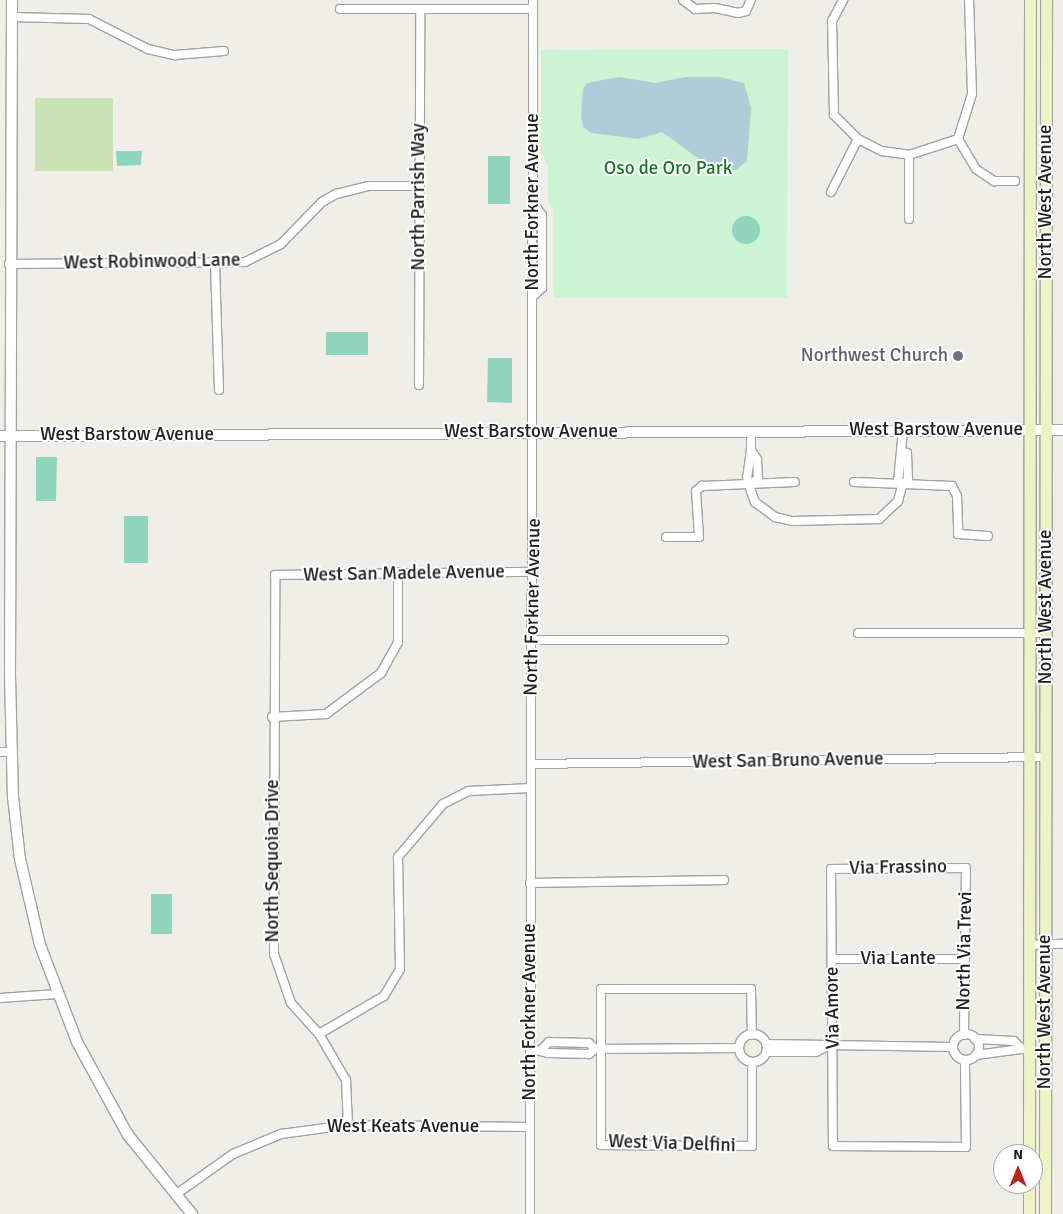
<!DOCTYPE html>
<html>
<head>
<meta charset="utf-8">
<style>
	body { margin:0 }
	#map { position:relative; width:1063px; height:1214px; overflow:hidden; background:#f0eee9; font-family:Signika,sans-serif }
	div>[style] { position:absolute }
	[style*='--x'] { left:calc(var(--x)*1px); top:calc(var(--y)*1px); width:calc(var(--w)*1px); rotate:calc(var(--a)*1deg) }
	.grass>* { inset:0; background:#c9e3b6 }
	.park>* { inset:0; background:#ccf4d2 }
	.pitch>* { inset:0; background:#91d5bf }
	.round { border-radius:50% }
	.water>* { inset:0; background:#afccd8 }
	.roads { filter:drop-shadow(1px 0 #a2a2a2) drop-shadow(-1px 0 #a2a2a2) drop-shadow(0 1px #a2a2a2) drop-shadow(0 -1px #a2a2a2) }
	.minor>* { height:8px; margin:-4px; padding:0 4px; transform-origin:4px; border-radius:4px; background:#fff }
	.minor>.ring { margin:-4px; padding:0; box-sizing:content-box; background:none; border:8px solid #fff; border-radius:50% }
	.tertiary>* { height:10px; margin:-5px; padding:0 5px; transform-origin:5px; border-radius:5px; background:#fff }
	.secondary>* { height:11px; margin:-5.5px; padding:0 5.5px; transform-origin:5.5px; border-radius:5.5px; background:#edf3c5 }
	.dots>* { width:14px; height:14px; translate:-50% -50%; box-sizing:border-box; border:2px solid #fff; border-radius:50% }
	span { translate:-50% -50%; white-space:nowrap; text-align:center; line-height:1.15; -webkit-text-stroke:4px #fff; paint-order:stroke }
	.park-label { font-size:19px; color:#1a7427 }
	.street-label { font-size:19px; color:#212121 }
	.worship-label { font-size:19px; color:#5b616d }
	.right { translate:-100% -50%; text-align:right }
	.north { position:absolute; left:993px; top:1144px; width:50px; height:50px; box-sizing:border-box; background:#fff; border:1px solid #a6a6a6; border-radius:50%; rotate:0deg; font-size:14px; font-weight:700; line-height:20px; text-align:center; color:#212121 }
	.north::after { content:''; display:block; margin:auto; width:18px; height:22px; background:#b92319; clip-path:polygon(50% 0,100% 100%,50% 72%,0 100%) }
</style>
</head>
<body>
<div id="map">
	<div class="grass">
		<i style="clip-path:polygon(35px 98px,113px 98px,113px 171px,35px 171px)"></i>
	</div>
	<div class="park">
		<i style="clip-path:polygon(788px 49px,787px 298px,554px 298px,553px 210px,548px 202px,548px 166px,541px 152px,541px 50px)"></i>
	</div>
	<div class="pitch">
		<i style="clip-path:polygon(116px 151px,142px 151px,141px 165px,117px 166px)"></i>
		<i style="clip-path:polygon(488px 156px,510px 156px,510px 204px,488px 204px)"></i>
		<i class="round" style="left:732px;top:216px;width:28px;height:28px"></i>
		<i style="clip-path:polygon(326px 332px,368px 332px,368px 355px,326px 355px)"></i>
		<i style="clip-path:polygon(488px 358px,512px 358px,512px 403px,487px 402px)"></i>
		<i style="clip-path:polygon(36px 457px,57px 457px,56px 501px,36px 501px)"></i>
		<i style="clip-path:polygon(124px 516px,148px 516px,148px 563px,124px 563px)"></i>
		<i style="clip-path:polygon(151px 894px,172px 894px,172px 934px,151px 934px)"></i>
	</div>
	<div class="water">
		<i style="clip-path:polygon(619px 77px,655px 83px,685px 77px,719px 77px,744px 83px,751px 108px,747px 161px,736px 170px,720px 169px,706px 164px,662px 132px,638px 139px,591px 133px,583px 127px,581px 116px,583px 89px,587px 83px)"></i>
	</div>
	<div class="roads">
		<div class="minor">
			<i style="--x:683;--y:0;--w:15;--a:37"></i>
			<i style="--x:695;--y:9;--w:20;--a:-3"></i>
			<i style="--x:715;--y:8;--w:24;--a:12"></i>
			<i style="--x:738;--y:13;--w:8;--a:-14"></i>
			<i style="--x:746;--y:11;--w:12;--a:-66"></i>
			<i style="--x:340;--y:9;--w:193;--a:0"></i>
			<i style="--x:12;--y:17;--w:77;--a:1.5"></i>
			<i style="--x:89;--y:19;--w:66;--a:27"></i>
			<i style="--x:148;--y:49;--w:28;--a:13"></i>
			<i style="--x:175;--y:55;--w:49;--a:-4.7"></i>
			<i style="--x:858;--y:139;--w:27;--a:27"></i>
			<i style="--x:882;--y:151;--w:27;--a:8"></i>
			<i style="--x:909;--y:155;--w:52;--a:-18.1"></i>
			<i style="--x:958;--y:139;--w:47;--a:-72.7"></i>
			<i style="--x:972;--y:94;--w:94;--a:-91.8"></i>
			<i style="--x:958;--y:139;--w:35;--a:59"></i>
			<i style="--x:976;--y:169;--w:22;--a:34"></i>
			<i style="--x:994;--y:181;--w:21;--a:0"></i>
			<i style="--x:909;--y:155;--w:64;--a:90"></i>
			<i style="--x:831;--y:192;--w:59;--a:-63"></i>
			<i style="--x:858;--y:139;--w:34;--a:-135"></i>
			<i style="--x:834;--y:115;--w:94;--a:-91.2"></i>
			<i style="--x:832;--y:21;--w:24;--a:-62"></i>
			<i style="--x:215;--y:263;--w:127;--a:88.2"></i>
			<i style="--x:9;--y:264;--w:236;--a:-0.5"></i>
			<i style="--x:245;--y:262;--w:40;--a:-26.6"></i>
			<i style="--x:281;--y:244;--w:59;--a:-45.7"></i>
			<i style="--x:322;--y:202;--w:16;--a:-30"></i>
			<i style="--x:336;--y:194;--w:33;--a:-14"></i>
			<i style="--x:368;--y:186;--w:51;--a:0"></i>
			<i style="--x:533;--y:296;--w:12;--a:-42"></i>
			<i style="--x:542;--y:288;--w:73;--a:-90"></i>
			<i style="--x:542;--y:215;--w:14;--a:-126"></i>
			<i style="--x:419;--y:385;--w:376;--a:-89.8"></i>
			<i style="--x:751;--y:450;--w:19;--a:-90"></i>
			<i style="--x:903;--y:452;--w:4;--a:14"></i>
			<i style="--x:907;--y:453;--w:26;--a:88"></i>
			<i style="--x:908;--y:479;--w:9;--a:131"></i>
			<i style="--x:902;--y:486;--w:6;--a:-135"></i>
			<i style="--x:898;--y:482;--w:52;--a:-84.5"></i>
			<i style="--x:854;--y:482;--w:98;--a:2.3"></i>
			<i style="--x:952;--y:486;--w:11;--a:63"></i>
			<i style="--x:957;--y:496;--w:38;--a:88"></i>
			<i style="--x:958;--y:534;--w:30;--a:4"></i>
			<i style="--x:751;--y:485;--w:10;--a:-45"></i>
			<i style="--x:758;--y:478;--w:19;--a:-93"></i>
			<i style="--x:757;--y:459;--w:11;--a:-124"></i>
			<i style="--x:751;--y:450;--w:27;--a:98"></i>
			<i style="--x:747;--y:477;--w:15;--a:74"></i>
			<i style="--x:751;--y:491;--w:12;--a:70"></i>
			<i style="--x:755;--y:502;--w:25;--a:37"></i>
			<i style="--x:775;--y:517;--w:18;--a:13"></i>
			<i style="--x:793;--y:521;--w:86;--a:-1.3"></i>
			<i style="--x:879;--y:519;--w:26;--a:-43"></i>
			<i style="--x:898;--y:501;--w:16;--a:-75"></i>
			<i style="--x:666;--y:537;--w:33;--a:0"></i>
			<i style="--x:699;--y:537;--w:46;--a:-93.7"></i>
			<i style="--x:696;--y:491;--w:8;--a:-40"></i>
			<i style="--x:702;--y:486;--w:93;--a:-2.5"></i>
			<i style="--x:858;--y:633;--w:187;--a:0"></i>
			<i style="--x:532;--y:640;--w:192;--a:0"></i>
			<i style="--x:272;--y:717;--w:54;--a:-3.2"></i>
			<i style="--x:326;--y:714;--w:69;--a:-36.7"></i>
			<i style="--x:381;--y:673;--w:35;--a:-61"></i>
			<i style="--x:398;--y:642;--w:70;--a:-90"></i>
			<i style="--x:0;--y:752;--w:11;--a:0"></i>
			<i style="--x:531;--y:764;--w:514;--a:-0.78"></i>
			<i style="--x:530;--y:883;--w:194;--a:-0.9"></i>
			<i style="--x:1029;--y:945;--w:34;--a:-2"></i>
			<i style="--x:832;--y:959;--w:132;--a:0"></i>
			<i style="--x:0;--y:998;--w:57;--a:-4"></i>
			<i style="--x:319;--y:1034;--w:75;--a:-30.3"></i>
			<i style="--x:384;--y:996;--w:31;--a:-59"></i>
			<i style="--x:400;--y:969;--w:112;--a:-91"></i>
			<i style="--x:398;--y:857;--w:70;--a:-49.7"></i>
			<i style="--x:443;--y:804;--w:29;--a:-27"></i>
			<i style="--x:469;--y:791;--w:62;--a:-2.8"></i>
			<i class="ring" style="left:739px;top:1034px;width:20px;height:20px"></i>
			<i class="ring" style="left:953px;top:1034px;width:18px;height:18px"></i>
			<i style="--x:964;--y:1035;--w:167;--a:-89.3"></i>
			<i style="--x:966;--y:868;--w:135;--a:179.6"></i>
			<i style="--x:831;--y:869;--w:277;--a:89.6"></i>
			<i style="--x:833;--y:1146;--w:133;--a:0.4"></i>
			<i style="--x:966;--y:1147;--w:87;--a:-90.7"></i>
			<i style="--x:975;--y:1039;--w:39;--a:3"></i>
			<i style="--x:1014;--y:1041;--w:10;--a:45"></i>
			<i style="--x:766;--y:1044;--w:187;--a:0.9"></i>
			<i style="--x:532;--y:1049;--w:16;--a:14"></i>
			<i style="--x:548;--y:1053;--w:41;--a:1.4"></i>
			<i style="--x:589;--y:1054;--w:8;--a:-40"></i>
			<i style="--x:595;--y:1049;--w:144;--a:-0.4"></i>
			<i style="--x:542;--y:1049;--w:10;--a:-45"></i>
			<i style="--x:549;--y:1042;--w:40;--a:1.4"></i>
			<i style="--x:589;--y:1043;--w:8;--a:45"></i>
			<i style="--x:766;--y:1052;--w:50;--a:0"></i>
			<i style="--x:816;--y:1052;--w:9;--a:-27"></i>
			<i style="--x:976;--y:1055;--w:53;--a:-7.5"></i>
			<i style="--x:752;--y:1062;--w:84;--a:90"></i>
			<i style="--x:752;--y:1146;--w:151;--a:-179.6"></i>
			<i style="--x:601;--y:1145;--w:156;--a:-90"></i>
			<i style="--x:601;--y:989;--w:150;--a:0"></i>
			<i style="--x:751;--y:989;--w:46;--a:88.8"></i>
			<i style="--x:348;--y:1125;--w:45;--a:-92.5"></i>
			<i style="--x:346;--y:1080;--w:53;--a:-120.4"></i>
			<i style="--x:319;--y:1034;--w:42;--a:-132.1"></i>
			<i style="--x:291;--y:1003;--w:52;--a:-109.1"></i>
			<i style="--x:274;--y:954;--w:379;--a:-89.8"></i>
			<i style="--x:275;--y:575;--w:258;--a:-0.7"></i>
			<i style="--x:175;--y:1195;--w:71;--a:-35.3"></i>
			<i style="--x:233;--y:1154;--w:52;--a:-22.6"></i>
			<i style="--x:281;--y:1134;--w:68;--a:-7.7"></i>
			<i style="--x:348;--y:1125;--w:181;--a:0.6"></i>
			<i style="--x:530;--y:1214;--w:1214;--a:-89.86"></i>
		</div>
		<div class="tertiary">
			<i style="--x:12;--y:0;--w:676;--a:90.17"></i>
			<i style="--x:10;--y:676;--w:121;--a:88.6"></i>
			<i style="--x:13;--y:797;--w:62;--a:83.6"></i>
			<i style="--x:20;--y:859;--w:88;--a:76.9"></i>
			<i style="--x:40;--y:945;--w:104;--a:69.1"></i>
			<i style="--x:77;--y:1042;--w:106;--a:61.3"></i>
			<i style="--x:128;--y:1135;--w:102;--a:51"></i>
			<i style="--x:0;--y:436;--w:1063;--a:-0.32"></i>
		</div>
		<div class="secondary">
			<i style="--x:1029;--y:1154;--w:1154;--a:-89.95"></i>
			<i style="--x:1029;--y:1214;--w:30;--a:-90"></i>
			<i style="--x:1045;--y:1214;--w:1214;--a:-89.95"></i>
		</div>
	</div>
	<div class="dots">
		<i style="left:958px;top:356px;background:#6b7280"></i>
	</div>
	<div class="park-label">
		<span style="left:668px;top:169px">Oso de Oro Park</span>
	</div>
	<div class="street-label">
		<span style="left:419px;top:197px;rotate:-90deg">North Parrish Way</span>
		<span style="left:533px;top:202px;rotate:-90deg">North Forkner Avenue</span>
		<span style="left:1046px;top:202px;rotate:-90deg">North West Avenue</span>
		<span style="left:152px;top:262px;rotate:-1deg">West Robinwood Lane</span>
		<span style="left:936px;top:430px">West Barstow Avenue</span>
		<span style="left:531px;top:432px">West Barstow Avenue</span>
		<span style="left:127px;top:435px">West Barstow Avenue</span>
		<span style="left:404px;top:574px;rotate:-1deg">West San Madele Avenue</span>
		<span style="left:533px;top:607px;rotate:-89deg">North Forkner Avenue</span>
		<span style="left:1046px;top:607px;rotate:-90deg">North West Avenue</span>
		<span style="left:788px;top:761px;rotate:-1deg">West San Bruno Avenue</span>
		<span style="left:273px;top:861px;rotate:-90deg">North Sequoia Drive</span>
		<span style="left:898px;top:868px;rotate:-1deg">Via Frassino</span>
		<span style="left:965px;top:951px;rotate:-89deg">North Via Trevi</span>
		<span style="left:898px;top:959px">Via Lante</span>
		<span style="left:833px;top:1008px;rotate:-91deg">Via Amore</span>
		<span style="left:530px;top:1012px;rotate:-90deg">North Forkner Avenue</span>
		<span style="left:1045px;top:1012px;rotate:-90deg">North West Avenue</span>
		<span style="left:403px;top:1127px">West Keats Avenue</span>
		<span style="left:672px;top:1144px;rotate:2deg">West Via Delfini</span>
	</div>
	<div class="worship-label">
		<span class="right" style="left:948px;top:356px">Northwest Church</span>
	</div>
	<div class="north">N</div>
</div>
</body>
</html>
